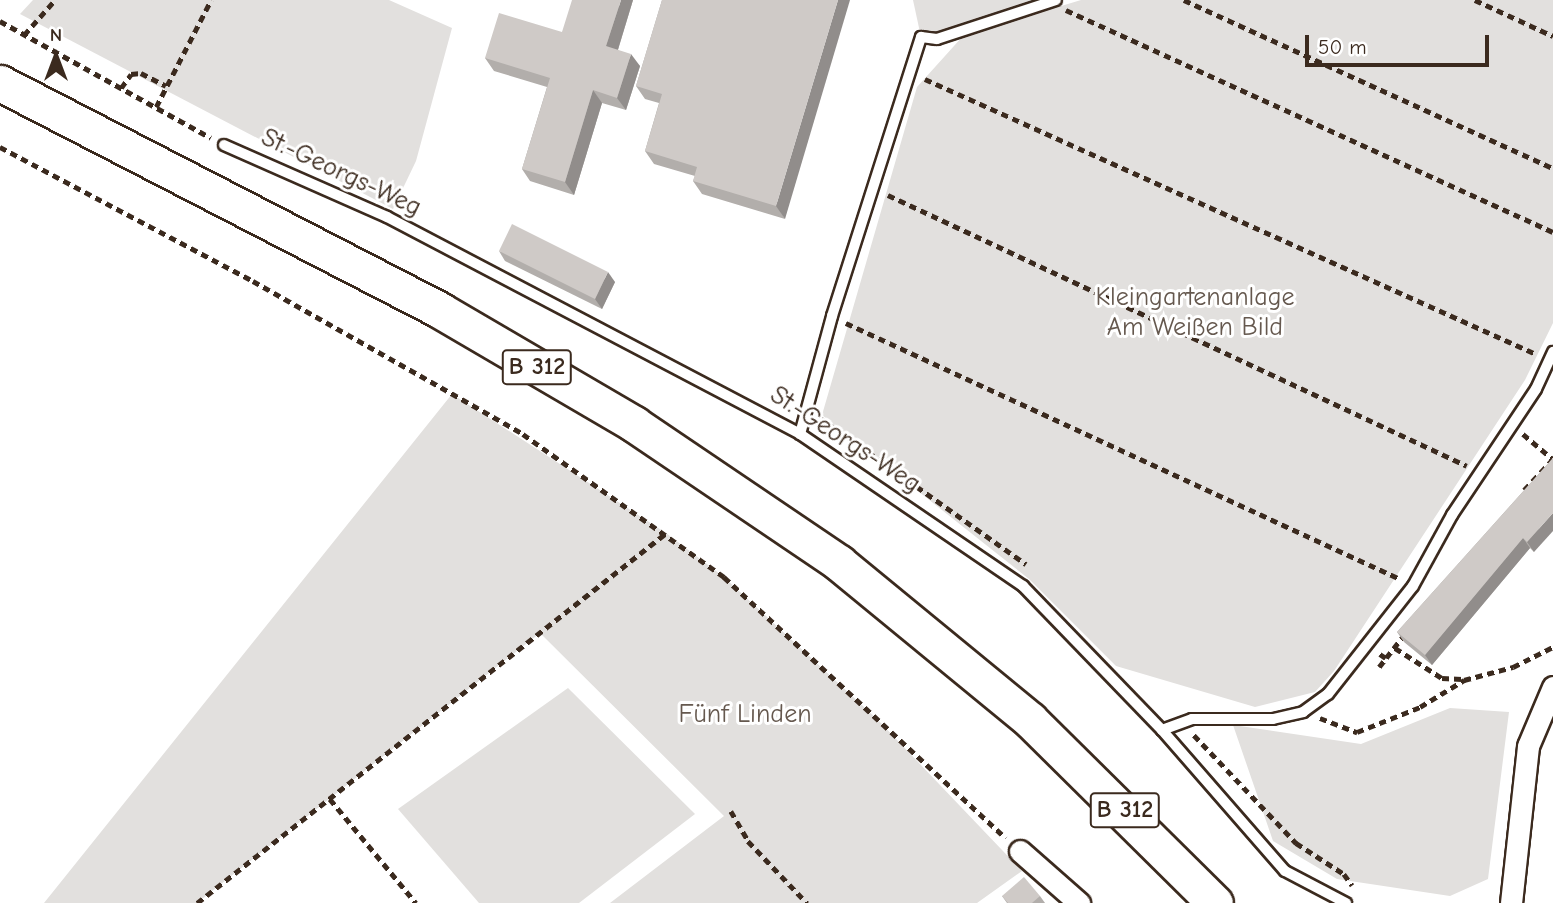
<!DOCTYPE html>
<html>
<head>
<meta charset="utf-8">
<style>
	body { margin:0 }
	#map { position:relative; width:1553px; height:903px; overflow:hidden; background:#fff; font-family:"Comic Neue",sans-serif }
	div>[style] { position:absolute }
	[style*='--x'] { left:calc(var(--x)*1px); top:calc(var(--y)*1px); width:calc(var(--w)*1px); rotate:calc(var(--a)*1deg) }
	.green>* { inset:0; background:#e2e0de }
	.path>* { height:4.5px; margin-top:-2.25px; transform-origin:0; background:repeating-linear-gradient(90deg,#3b2a1e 0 7px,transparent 0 12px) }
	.roads { filter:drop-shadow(2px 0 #3b2a1e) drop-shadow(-2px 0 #3b2a1e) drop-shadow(0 2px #3b2a1e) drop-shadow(0 -2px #3b2a1e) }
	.lane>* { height:10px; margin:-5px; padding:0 5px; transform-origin:5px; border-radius:5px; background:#fff }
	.street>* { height:21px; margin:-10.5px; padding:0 10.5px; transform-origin:10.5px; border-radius:10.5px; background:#fff }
	.primary>* { height:35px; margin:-17.5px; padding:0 17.5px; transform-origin:17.5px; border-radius:17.5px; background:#fff }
	.wall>* { inset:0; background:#b2aeab }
	.shaded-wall>* { inset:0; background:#918d8b }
	.building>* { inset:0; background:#cfcac7 }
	span { translate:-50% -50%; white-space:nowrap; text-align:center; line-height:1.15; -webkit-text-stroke:6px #fff; paint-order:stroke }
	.shield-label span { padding:2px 5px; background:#fff; border:2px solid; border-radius:5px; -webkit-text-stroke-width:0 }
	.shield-label { font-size:24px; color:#3b2a1e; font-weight:700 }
	.street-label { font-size:26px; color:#3b2a1e }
	.park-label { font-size:26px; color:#65584e }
	.north { position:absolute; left:21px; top:21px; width:70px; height:70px; -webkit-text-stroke:5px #fff; paint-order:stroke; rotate:0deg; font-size:19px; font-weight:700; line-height:28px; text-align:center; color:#3b2a1e }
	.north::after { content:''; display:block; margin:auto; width:24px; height:32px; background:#3b2a1e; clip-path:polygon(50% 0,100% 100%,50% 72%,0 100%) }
	.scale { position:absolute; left:1305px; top:35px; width:184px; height:32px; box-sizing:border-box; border:4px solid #3b2a1e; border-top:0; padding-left:9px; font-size:21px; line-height:24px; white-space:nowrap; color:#3b2a1e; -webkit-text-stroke:5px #fff; paint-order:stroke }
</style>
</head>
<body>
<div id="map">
	<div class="green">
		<i style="clip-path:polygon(33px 0,389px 0,452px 28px,416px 161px,393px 209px,20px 14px)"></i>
		<i style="clip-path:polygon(913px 0,1056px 0,937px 39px,921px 37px)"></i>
		<i style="clip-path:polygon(1081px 0,1553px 0,1553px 323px,1525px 380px,1334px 671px,1315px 692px,1255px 707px,1116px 666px,1029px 579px,822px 415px,917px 87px,963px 36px)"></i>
		<i style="clip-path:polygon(452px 394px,666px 533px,724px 577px,878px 720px,1022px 871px,977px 903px,610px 903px,724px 816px,540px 633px,197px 903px,44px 903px)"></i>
		<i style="clip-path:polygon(568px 688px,695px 814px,579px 903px,479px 903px,398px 809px)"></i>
		<i style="clip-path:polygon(1450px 708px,1509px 712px,1488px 879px,1450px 896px,1337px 879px,1273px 841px,1233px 725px,1361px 744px)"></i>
	</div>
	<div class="path">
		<i style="--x:1184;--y:0;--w:405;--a:24.5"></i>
		<i style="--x:1475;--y:0;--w:86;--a:24.8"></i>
		<i style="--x:1066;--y:10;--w:535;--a:24.51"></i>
		<i style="--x:0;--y:21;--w:241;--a:29"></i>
		<i style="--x:24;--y:35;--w:47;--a:-48.5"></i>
		<i style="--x:925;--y:79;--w:670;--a:24.23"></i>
		<i style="--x:121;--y:88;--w:17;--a:-54"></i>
		<i style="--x:131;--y:74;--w:10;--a:-6"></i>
		<i style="--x:141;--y:73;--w:28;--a:27"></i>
		<i style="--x:156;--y:107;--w:120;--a:-62.8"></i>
		<i style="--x:0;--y:147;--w:286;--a:27.9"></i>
		<i style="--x:253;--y:281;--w:310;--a:29.5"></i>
		<i style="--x:523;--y:434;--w:247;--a:35.4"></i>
		<i style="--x:724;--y:577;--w:384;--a:42.8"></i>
		<i style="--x:888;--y:195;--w:639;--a:25.08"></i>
		<i style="--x:846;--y:323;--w:610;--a:24.8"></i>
		<i style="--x:819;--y:417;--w:254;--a:35.4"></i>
		<i style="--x:1523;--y:434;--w:38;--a:40"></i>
		<i style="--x:1524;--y:490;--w:42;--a:-46.9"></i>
		<i style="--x:1395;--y:648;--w:56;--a:32.6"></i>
		<i style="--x:1442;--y:678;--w:20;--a:3"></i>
		<i style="--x:1380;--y:654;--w:7;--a:34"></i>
		<i style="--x:1386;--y:658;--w:29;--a:-52"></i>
		<i style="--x:1379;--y:667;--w:11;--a:-52"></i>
		<i style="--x:1320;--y:718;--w:40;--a:21"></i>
		<i style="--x:1357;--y:732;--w:68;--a:-21.6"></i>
		<i style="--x:1420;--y:707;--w:52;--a:-31.5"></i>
		<i style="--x:1464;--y:680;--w:51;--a:-14.9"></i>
		<i style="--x:1513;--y:667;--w:45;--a:-26.6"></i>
		<i style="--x:1194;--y:735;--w:149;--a:46.6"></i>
		<i style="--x:1296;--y:843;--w:57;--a:32.9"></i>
		<i style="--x:1344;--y:874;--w:14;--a:54"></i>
		<i style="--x:330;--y:799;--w:135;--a:50.4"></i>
		<i style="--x:731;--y:811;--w:34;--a:60"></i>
		<i style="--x:748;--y:841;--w:86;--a:46.4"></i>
		<i style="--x:197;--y:903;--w:597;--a:-38.27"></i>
	</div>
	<div class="roads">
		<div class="lane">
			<i style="--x:224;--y:145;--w:178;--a:23.8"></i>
			<i style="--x:387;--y:217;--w:467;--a:27.7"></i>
			<i style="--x:800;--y:434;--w:270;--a:34.3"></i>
			<i style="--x:1023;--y:586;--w:200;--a:46"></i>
			<i style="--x:1162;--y:730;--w:187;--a:48.9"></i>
			<i style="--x:1285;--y:871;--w:69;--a:27.7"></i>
			<i style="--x:800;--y:434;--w:122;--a:-74.8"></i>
			<i style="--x:832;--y:316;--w:293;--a:-72.3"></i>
			<i style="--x:921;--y:37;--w:16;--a:7"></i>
			<i style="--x:937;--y:39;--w:125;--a:-18.1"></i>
			<i style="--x:1162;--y:730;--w:32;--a:-20"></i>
			<i style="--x:1192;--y:719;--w:81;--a:0"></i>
			<i style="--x:1273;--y:719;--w:31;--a:-13"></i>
			<i style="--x:1303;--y:712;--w:31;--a:-36"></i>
			<i style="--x:1328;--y:694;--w:137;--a:-51.8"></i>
			<i style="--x:1413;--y:586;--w:81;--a:-61.2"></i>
			<i style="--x:1452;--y:515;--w:151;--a:-56.3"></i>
			<i style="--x:1536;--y:389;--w:41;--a:-65.3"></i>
		</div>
		<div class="street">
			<i style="--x:1020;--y:851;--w:79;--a:41.4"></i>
			<i style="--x:1511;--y:903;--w:158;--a:-83.8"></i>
			<i style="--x:1528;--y:746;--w:64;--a:-67"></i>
		</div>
		<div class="primary">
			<i style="--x:0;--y:83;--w:496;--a:27.3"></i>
			<i style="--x:441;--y:311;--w:224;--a:30.3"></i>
			<i style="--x:634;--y:424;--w:248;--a:34.1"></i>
			<i style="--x:839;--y:563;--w:247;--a:39.4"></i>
			<i style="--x:1030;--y:720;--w:260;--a:44.7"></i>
		</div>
	</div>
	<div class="wall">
		<i style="clip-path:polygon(633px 0,618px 50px,640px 66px,626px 110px,602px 103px,574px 195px,530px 181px,522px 169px,547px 87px,494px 71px,485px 58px,562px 32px)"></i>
		<i style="clip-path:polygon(662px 0,785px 219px,702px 194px,693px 181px,695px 176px,654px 164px,645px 151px,659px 103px,645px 99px,636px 86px)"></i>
		<i style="clip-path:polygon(499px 251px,615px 282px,602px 309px,505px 261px)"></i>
		<i style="clip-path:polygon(1553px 458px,1534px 552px,1530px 548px,1432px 665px,1404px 642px,1397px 632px)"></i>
		<i style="clip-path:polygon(1002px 896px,1040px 896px,1045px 903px,1007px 903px)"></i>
	</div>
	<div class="shaded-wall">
		<i style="clip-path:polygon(621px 0,633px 0,615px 59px,606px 46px)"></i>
		<i style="clip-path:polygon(838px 0,850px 0,785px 219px,776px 206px)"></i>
		<i style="clip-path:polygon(631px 54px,640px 66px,626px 110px,617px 98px)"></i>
		<i style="clip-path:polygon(593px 90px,602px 103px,574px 195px,565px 182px)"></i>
		<i style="clip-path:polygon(608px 272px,615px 282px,602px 309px,595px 299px)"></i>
		<i style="clip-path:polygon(1553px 513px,1553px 531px,1534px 552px,1527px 542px)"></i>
		<i style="clip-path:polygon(1523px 538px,1530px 548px,1432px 665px,1425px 655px)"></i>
	</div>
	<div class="building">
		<i style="clip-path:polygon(572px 0,621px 0,606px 46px,631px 54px,617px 98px,593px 90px,565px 182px,522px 169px,550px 78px,485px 58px,499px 13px,562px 32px)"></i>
		<i style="clip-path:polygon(662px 0,838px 0,776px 206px,693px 181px,697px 167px,645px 151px,662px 94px,636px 86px)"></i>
		<i style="clip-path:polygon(512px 224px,608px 272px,595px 299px,499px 251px)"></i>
		<i style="clip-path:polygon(1553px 458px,1553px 513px,1527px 542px,1523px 538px,1425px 655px,1397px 632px)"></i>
		<i style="clip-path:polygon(1024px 877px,1040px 896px,1032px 903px,1008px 903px,1002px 896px)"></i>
	</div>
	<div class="shield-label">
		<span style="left:537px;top:367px">B 312</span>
		<span style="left:1125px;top:810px">B 312</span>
	</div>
	<div class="street-label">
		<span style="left:341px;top:173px;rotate:25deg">St.-Georgs-Weg</span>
		<span style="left:845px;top:440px;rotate:33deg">St.-Georgs-Weg</span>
	</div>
	<div class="park-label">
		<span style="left:1195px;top:313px">Kleingartenanlage<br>Am Weißen Bild</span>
		<span style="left:745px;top:715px">Fünf Linden</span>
	</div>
	<div class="north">N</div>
	<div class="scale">50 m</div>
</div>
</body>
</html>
